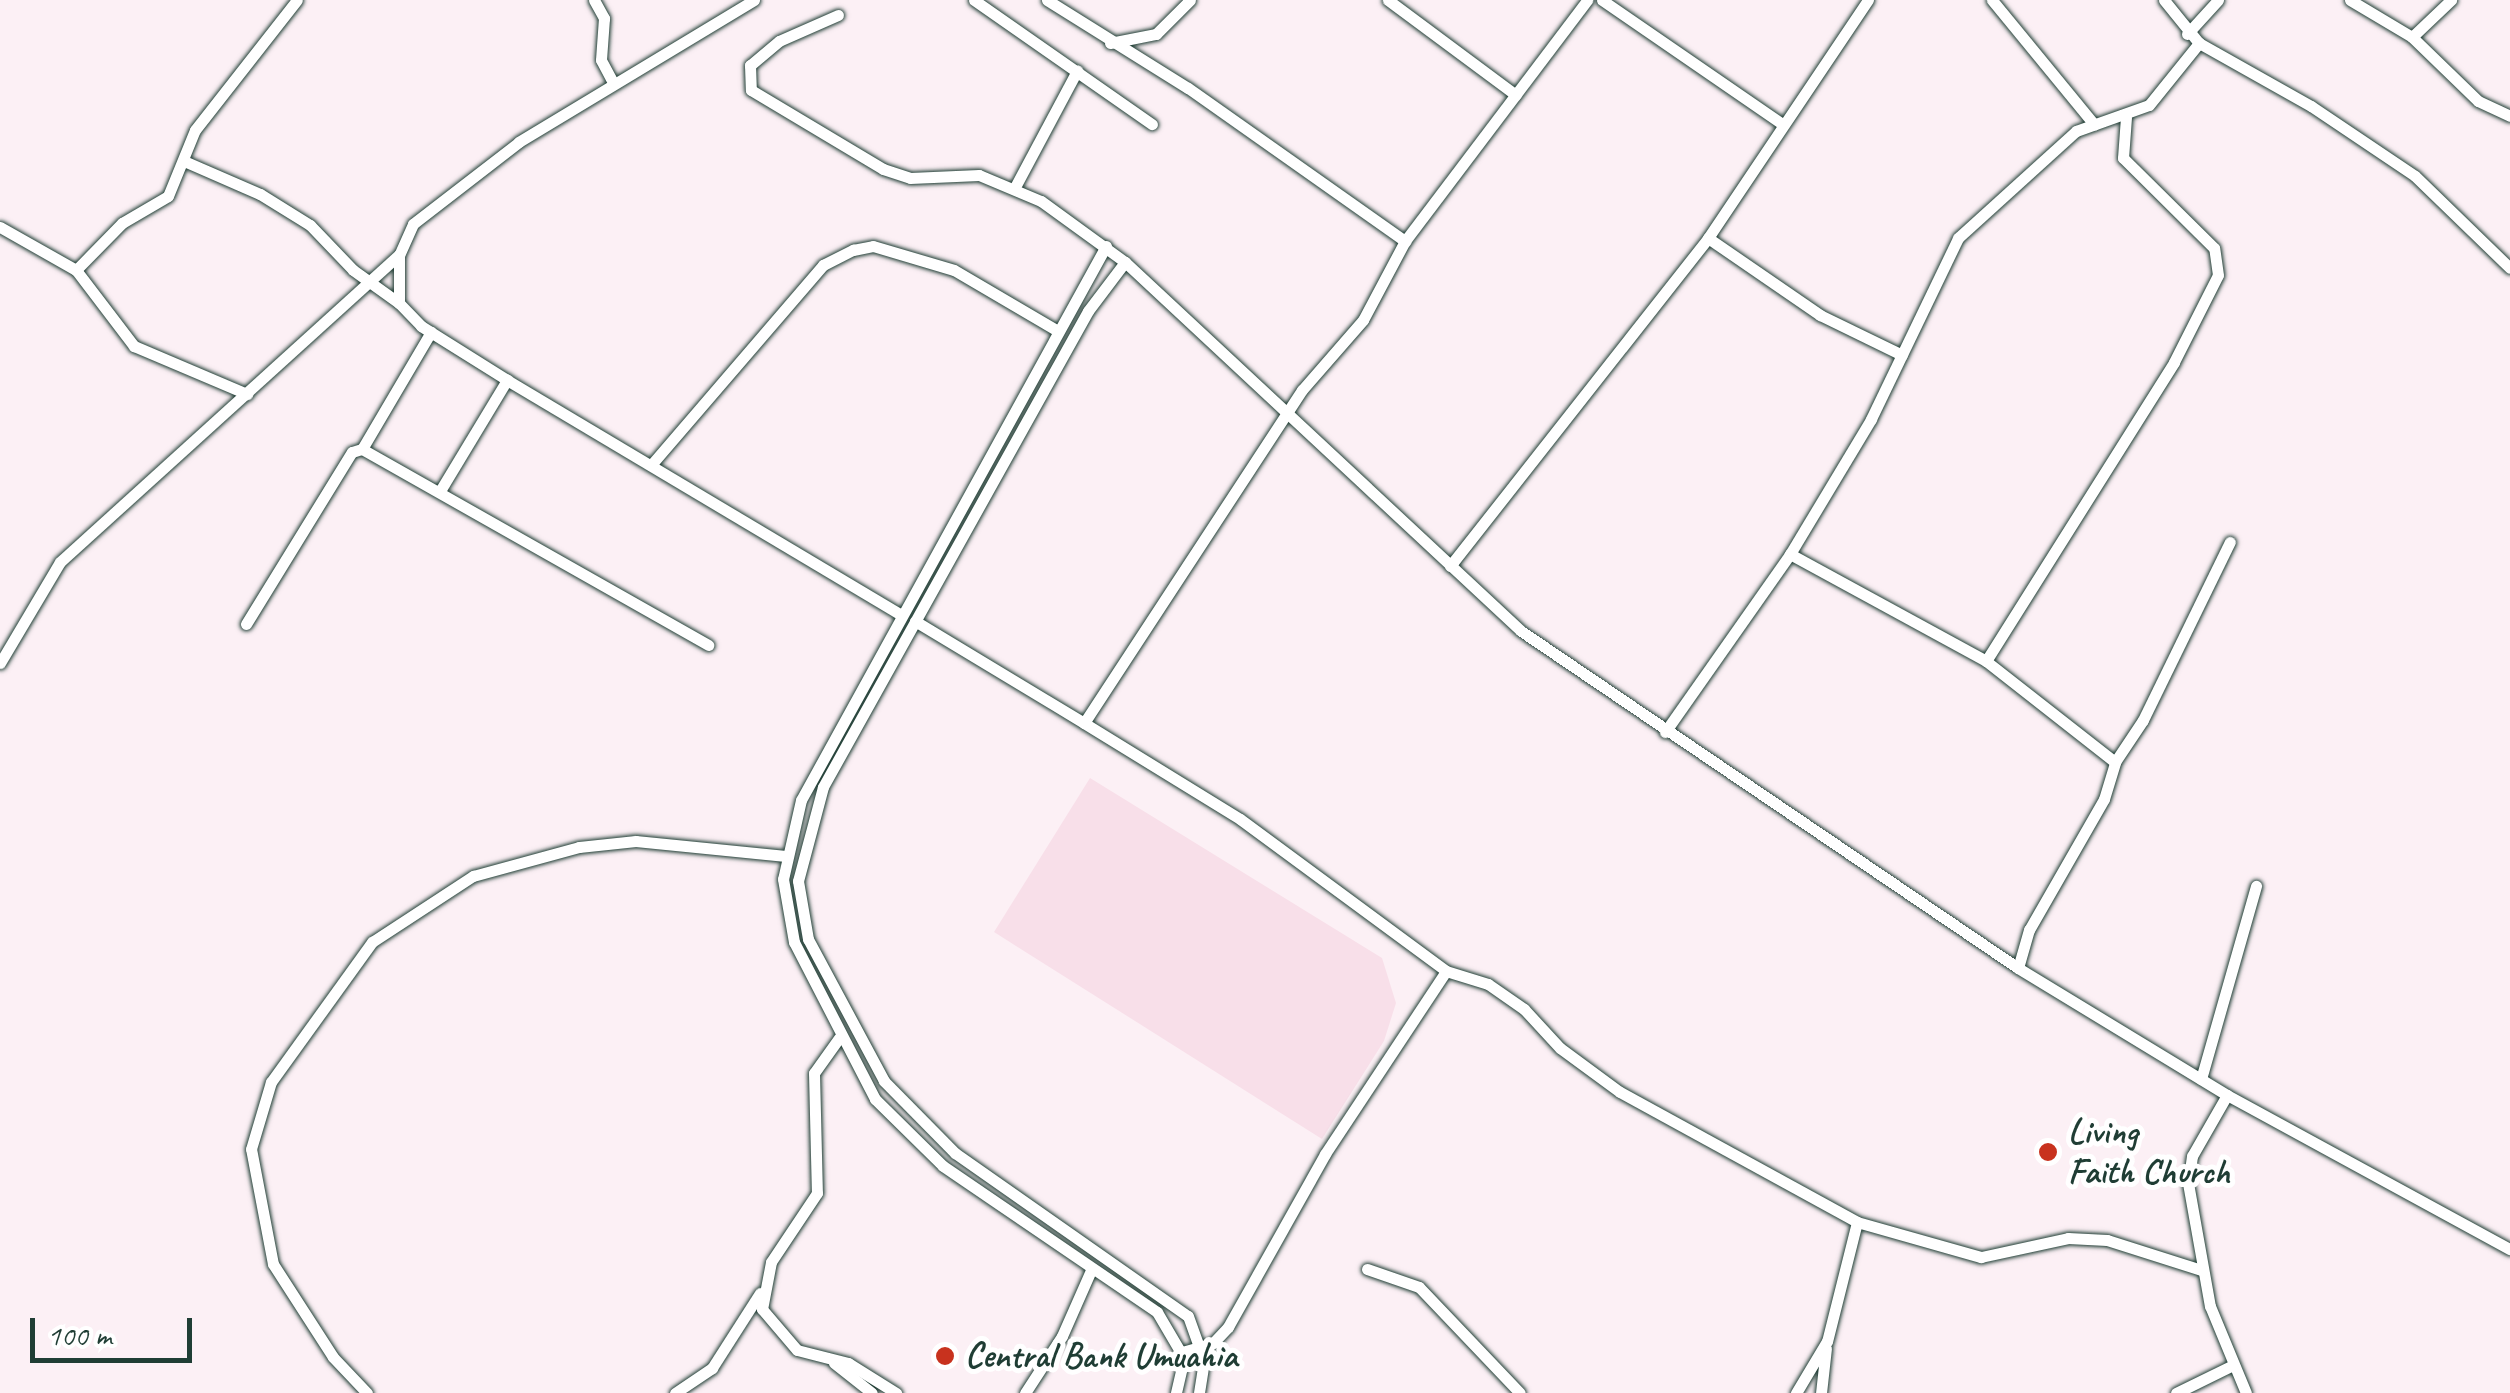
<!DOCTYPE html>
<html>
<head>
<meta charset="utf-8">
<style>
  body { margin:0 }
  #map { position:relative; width:2510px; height:1393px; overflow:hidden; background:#fcf0f5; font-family:Caveat,sans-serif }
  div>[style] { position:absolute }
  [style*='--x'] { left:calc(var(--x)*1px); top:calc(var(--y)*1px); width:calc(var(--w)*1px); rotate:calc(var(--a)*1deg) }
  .built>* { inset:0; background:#f8dfe9 }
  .roads { filter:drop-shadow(0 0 2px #1f3d34) drop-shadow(0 0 2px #1f3d34) }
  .street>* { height:11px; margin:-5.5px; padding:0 5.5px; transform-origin:5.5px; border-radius:5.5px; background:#fff }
  .dots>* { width:28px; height:28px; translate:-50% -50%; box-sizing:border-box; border:5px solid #fff; border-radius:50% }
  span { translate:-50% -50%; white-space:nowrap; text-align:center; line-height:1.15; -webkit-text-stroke:10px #fff; paint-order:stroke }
  .poi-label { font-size:35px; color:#1f3d34; font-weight:700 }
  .left { translate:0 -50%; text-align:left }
  .scale { position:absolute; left:30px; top:1318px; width:162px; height:45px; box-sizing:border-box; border:5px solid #1f3d34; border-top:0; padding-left:12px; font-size:30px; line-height:35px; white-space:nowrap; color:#1f3d34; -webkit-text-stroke:8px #fff; paint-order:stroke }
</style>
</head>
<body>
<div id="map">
  <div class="built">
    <div style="clip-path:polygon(1090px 778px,1382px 958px,1396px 1003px,1384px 1041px,1322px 1139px,994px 932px)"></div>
  </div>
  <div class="roads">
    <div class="street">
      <div style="--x:594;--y:0;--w:21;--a:61"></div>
      <div style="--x:604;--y:18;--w:42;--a:94.1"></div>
      <div style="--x:601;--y:60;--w:26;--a:62"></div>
      <div style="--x:754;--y:0;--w:275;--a:148.9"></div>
      <div style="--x:519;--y:142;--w:134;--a:142.3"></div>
      <div style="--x:413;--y:224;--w:34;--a:114"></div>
      <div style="--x:399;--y:255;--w:48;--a:90"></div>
      <div style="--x:399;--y:303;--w:32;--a:46"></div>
      <div style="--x:421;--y:326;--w:102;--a:32.1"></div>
      <div style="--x:507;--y:380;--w:459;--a:30.8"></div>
      <div style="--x:974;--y:0;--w:217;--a:34.9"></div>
      <div style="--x:1047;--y:0;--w:166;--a:32"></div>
      <div style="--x:1188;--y:88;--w:266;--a:35.2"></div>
      <div style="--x:1388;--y:0;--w:159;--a:36.6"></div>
      <div style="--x:1602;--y:0;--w:217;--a:34.5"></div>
      <div style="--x:1992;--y:0;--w:161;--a:50.6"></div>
      <div style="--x:2164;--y:0;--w:55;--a:50.9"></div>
      <div style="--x:2199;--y:43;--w:129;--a:29.4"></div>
      <div style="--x:2311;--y:106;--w:125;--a:33.9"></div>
      <div style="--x:2415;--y:176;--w:132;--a:44.1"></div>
      <div style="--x:2350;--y:0;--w:72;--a:30.8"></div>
      <div style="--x:2412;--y:37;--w:92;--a:44.1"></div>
      <div style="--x:2478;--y:101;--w:35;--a:25"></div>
      <div style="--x:838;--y:15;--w:64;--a:156.2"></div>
      <div style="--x:779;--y:41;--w:38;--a:140"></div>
      <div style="--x:750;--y:65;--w:25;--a:88"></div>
      <div style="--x:751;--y:90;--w:154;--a:30.9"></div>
      <div style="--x:883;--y:169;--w:28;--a:18"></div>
      <div style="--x:910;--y:178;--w:69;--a:-2.5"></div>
      <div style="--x:979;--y:175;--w:67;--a:22.8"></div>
      <div style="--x:1041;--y:201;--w:104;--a:36"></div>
      <div style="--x:1125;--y:262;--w:541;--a:42.98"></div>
      <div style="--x:1521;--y:631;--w:600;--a:34.14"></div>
      <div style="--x:2018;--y:968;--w:245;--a:31.3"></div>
      <div style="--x:2227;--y:1095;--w:322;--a:28.6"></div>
      <div style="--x:2187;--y:34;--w:46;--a:-47.6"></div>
      <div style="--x:2412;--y:37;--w:54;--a:-43.5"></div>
      <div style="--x:1110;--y:43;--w:47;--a:-11.1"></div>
      <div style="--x:1156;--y:34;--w:48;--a:-45"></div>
      <div style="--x:184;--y:161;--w:83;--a:23.5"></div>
      <div style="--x:260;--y:194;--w:59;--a:31.8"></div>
      <div style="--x:310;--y:225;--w:62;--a:46.3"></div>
      <div style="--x:353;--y:270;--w:57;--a:35.7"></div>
      <div style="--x:1015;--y:187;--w:132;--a:-61.9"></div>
      <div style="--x:0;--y:227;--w:87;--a:29.5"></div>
      <div style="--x:76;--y:270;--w:96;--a:52.7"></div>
      <div style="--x:134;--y:346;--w:123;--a:23"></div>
      <div style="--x:1708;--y:238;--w:287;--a:-56.1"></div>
      <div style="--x:1106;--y:246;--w:632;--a:118.83"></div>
      <div style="--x:801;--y:800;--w:81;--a:102.8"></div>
      <div style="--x:783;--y:879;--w:64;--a:80.1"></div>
      <div style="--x:794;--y:942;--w:177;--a:62.7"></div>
      <div style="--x:875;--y:1099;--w:95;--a:44.6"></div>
      <div style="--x:943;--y:1166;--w:259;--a:34.3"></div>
      <div style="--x:1157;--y:1312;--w:53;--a:59.6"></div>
      <div style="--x:1184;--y:1358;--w:36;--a:103"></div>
      <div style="--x:1125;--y:262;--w:61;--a:127.1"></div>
      <div style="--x:1088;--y:311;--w:545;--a:119.11"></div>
      <div style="--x:823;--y:787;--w:97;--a:104.9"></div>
      <div style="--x:798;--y:881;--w:59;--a:80.2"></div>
      <div style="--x:808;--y:939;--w:161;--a:61.8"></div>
      <div style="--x:884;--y:1081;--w:101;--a:45.4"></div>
      <div style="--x:955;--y:1153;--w:284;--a:35"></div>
      <div style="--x:1188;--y:1316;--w:48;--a:70.4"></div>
      <div style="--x:1204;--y:1361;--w:32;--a:99"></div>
      <div style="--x:76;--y:270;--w:66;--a:-45.6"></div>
      <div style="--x:122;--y:223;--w:53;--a:-30.4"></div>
      <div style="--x:168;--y:196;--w:71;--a:-67.8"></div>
      <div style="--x:195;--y:130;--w:165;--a:-51.9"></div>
      <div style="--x:362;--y:449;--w:136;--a:-59.5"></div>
      <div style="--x:651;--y:465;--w:264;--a:-49.3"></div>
      <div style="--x:823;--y:265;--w:34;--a:-27"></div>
      <div style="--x:853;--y:250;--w:20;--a:-11"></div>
      <div style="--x:873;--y:246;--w:84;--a:16.5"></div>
      <div style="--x:954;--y:270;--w:121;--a:30.4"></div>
      <div style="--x:440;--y:491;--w:130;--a:-58.9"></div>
      <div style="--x:1790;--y:554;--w:223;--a:28.6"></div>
      <div style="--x:1986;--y:661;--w:353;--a:-57.8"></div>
      <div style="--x:2174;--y:362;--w:97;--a:-63.2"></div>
      <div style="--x:2218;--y:275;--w:27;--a:-98"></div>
      <div style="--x:2214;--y:248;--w:128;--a:-135.3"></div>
      <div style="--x:2123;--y:158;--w:41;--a:-85.8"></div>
      <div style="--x:1450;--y:566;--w:417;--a:-51.8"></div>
      <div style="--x:1708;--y:238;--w:136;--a:34.5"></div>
      <div style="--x:1820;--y:315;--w:91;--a:26"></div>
      <div style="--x:915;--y:621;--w:197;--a:31.1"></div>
      <div style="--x:1084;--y:723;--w:398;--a:-56.8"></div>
      <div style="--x:1302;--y:390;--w:93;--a:-48.9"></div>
      <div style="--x:1363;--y:320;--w:89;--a:-62"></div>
      <div style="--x:1405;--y:241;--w:302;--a:-52.9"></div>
      <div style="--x:246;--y:624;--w:202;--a:-58.4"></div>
      <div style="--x:352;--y:452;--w:10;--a:-17"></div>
      <div style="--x:362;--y:449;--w:398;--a:29.5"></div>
      <div style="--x:1986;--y:661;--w:164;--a:38.1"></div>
      <div style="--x:0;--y:663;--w:117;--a:-59.3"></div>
      <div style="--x:60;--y:562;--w:457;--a:-42.2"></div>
      <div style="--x:1084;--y:723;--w:183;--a:31.6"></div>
      <div style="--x:1240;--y:819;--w:256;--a:36.4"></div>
      <div style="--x:1446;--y:971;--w:44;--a:17.2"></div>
      <div style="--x:1488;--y:984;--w:44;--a:34.8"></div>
      <div style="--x:1524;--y:1009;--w:53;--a:47.3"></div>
      <div style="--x:1560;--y:1048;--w:74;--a:36.3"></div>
      <div style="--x:1620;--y:1092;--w:270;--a:28.7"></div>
      <div style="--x:1857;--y:1222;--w:123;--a:104.1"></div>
      <div style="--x:1827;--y:1341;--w:61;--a:120.8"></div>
      <div style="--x:1665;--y:732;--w:218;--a:-54.9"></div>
      <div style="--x:1790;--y:554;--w:157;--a:-59"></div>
      <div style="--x:1871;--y:419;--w:201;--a:-64.3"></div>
      <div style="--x:1958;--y:238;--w:159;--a:-42.2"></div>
      <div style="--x:2076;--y:131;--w:77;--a:-19.6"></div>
      <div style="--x:2149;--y:105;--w:80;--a:-51.1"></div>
      <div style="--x:2018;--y:968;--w:40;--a:-74"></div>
      <div style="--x:2029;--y:930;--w:151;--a:-60.2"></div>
      <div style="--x:2104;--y:799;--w:39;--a:-73"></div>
      <div style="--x:2115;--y:762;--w:50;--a:-56.3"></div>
      <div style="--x:2143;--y:720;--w:198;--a:-64"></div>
      <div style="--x:839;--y:1038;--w:43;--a:125.5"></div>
      <div style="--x:814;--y:1073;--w:120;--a:88.6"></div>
      <div style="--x:817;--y:1193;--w:83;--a:123.7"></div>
      <div style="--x:771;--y:1262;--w:48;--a:100.8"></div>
      <div style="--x:762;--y:1309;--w:54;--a:49.5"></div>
      <div style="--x:797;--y:1350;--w:53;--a:14.3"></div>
      <div style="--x:848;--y:1363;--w:57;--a:32"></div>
      <div style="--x:2201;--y:1079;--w:201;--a:-74.1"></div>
      <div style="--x:2227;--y:1095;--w:70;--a:119.8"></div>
      <div style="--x:2192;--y:1156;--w:27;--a:98"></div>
      <div style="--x:2188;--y:1183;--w:125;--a:79.9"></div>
      <div style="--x:2210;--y:1306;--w:94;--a:67.5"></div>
      <div style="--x:1857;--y:1222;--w:129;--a:15.8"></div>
      <div style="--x:1981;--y:1257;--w:89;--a:-12.3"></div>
      <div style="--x:2068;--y:1238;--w:39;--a:3"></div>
      <div style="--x:2107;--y:1240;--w:99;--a:17.7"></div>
      <div style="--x:1367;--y:1269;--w:55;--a:19.1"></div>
      <div style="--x:1419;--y:1287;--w:146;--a:46.4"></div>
      <div style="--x:1182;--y:1352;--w:32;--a:-16"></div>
      <div style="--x:1213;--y:1343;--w:22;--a:-47"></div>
      <div style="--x:1228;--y:1327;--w:198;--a:-60.7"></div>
      <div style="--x:1325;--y:1154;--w:219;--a:-56.5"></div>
      <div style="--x:834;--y:1363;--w:48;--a:38.3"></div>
      <div style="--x:367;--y:1393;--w:50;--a:-133.4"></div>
      <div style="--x:333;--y:1357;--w:111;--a:-122.8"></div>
      <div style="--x:273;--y:1264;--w:117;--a:-100.8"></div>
      <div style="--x:251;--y:1149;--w:70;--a:-73.4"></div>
      <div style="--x:271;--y:1082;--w:173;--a:-54.2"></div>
      <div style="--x:372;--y:942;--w:121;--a:-33.2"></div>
      <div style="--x:473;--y:876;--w:110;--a:-15.3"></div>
      <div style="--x:579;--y:847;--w:57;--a:-6"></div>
      <div style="--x:636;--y:841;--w:150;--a:5.7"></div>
      <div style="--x:675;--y:1393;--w:45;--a:-34"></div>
      <div style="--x:712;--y:1368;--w:89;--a:-57.4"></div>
      <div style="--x:1025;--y:1393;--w:68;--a:-57"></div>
      <div style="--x:1062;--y:1336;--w:74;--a:-66.2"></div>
      <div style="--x:1821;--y:1393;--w:45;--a:-83.7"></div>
      <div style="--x:2176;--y:1393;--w:61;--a:-26.1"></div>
    </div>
  </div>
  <div class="dots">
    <div style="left:2048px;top:1152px;background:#c8321e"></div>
    <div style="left:945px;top:1356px;background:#c8321e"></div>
  </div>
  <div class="poi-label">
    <span class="left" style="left:2068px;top:1152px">Living<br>Faith Church</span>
    <span class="left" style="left:965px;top:1356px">Central Bank Umuahia</span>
  </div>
  <div class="scale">100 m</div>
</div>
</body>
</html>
